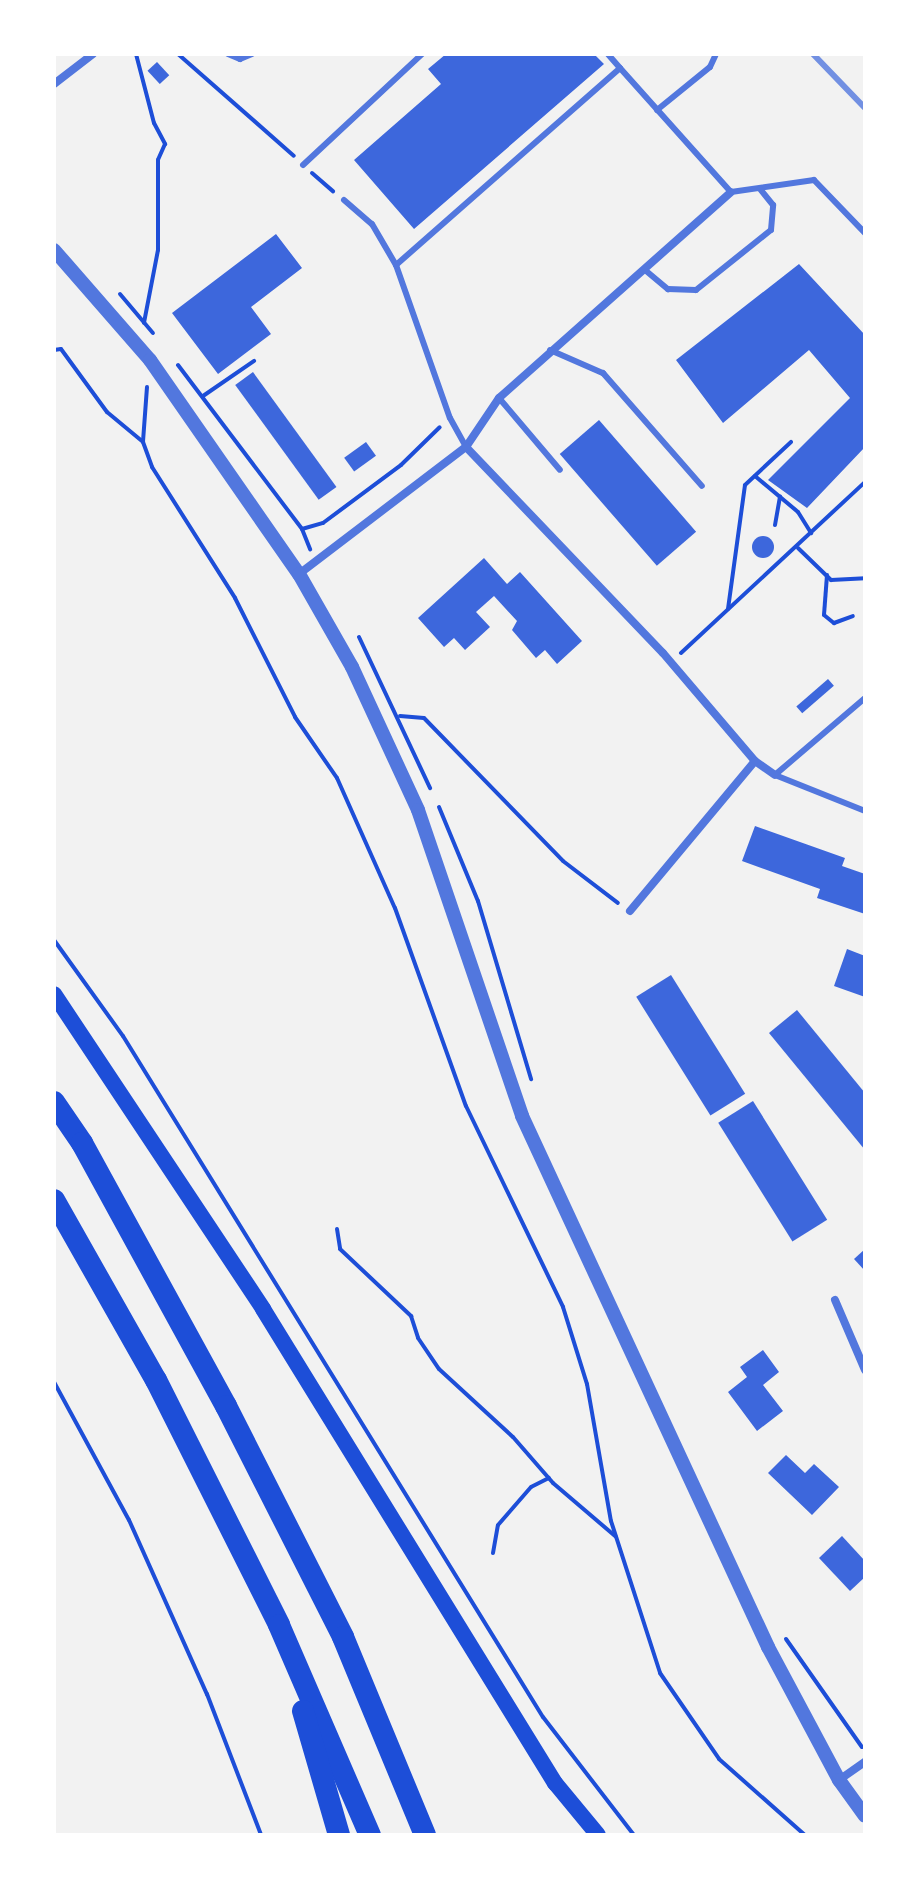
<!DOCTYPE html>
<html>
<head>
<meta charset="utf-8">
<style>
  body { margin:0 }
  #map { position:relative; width:919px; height:1889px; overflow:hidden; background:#f2f2f2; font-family:Roboto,sans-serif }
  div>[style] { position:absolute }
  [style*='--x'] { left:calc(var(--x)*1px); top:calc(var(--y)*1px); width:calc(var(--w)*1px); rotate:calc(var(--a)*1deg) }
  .building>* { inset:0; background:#3d67dc; transform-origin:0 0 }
  .round { border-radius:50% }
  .path>* { height:4px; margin:-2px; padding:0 2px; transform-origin:2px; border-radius:2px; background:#1d4ed8 }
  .service>* { height:6px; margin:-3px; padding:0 3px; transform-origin:3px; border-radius:3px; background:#5277de }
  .minor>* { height:8px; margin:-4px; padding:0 4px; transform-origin:4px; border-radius:4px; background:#5277de }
  .tertiary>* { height:14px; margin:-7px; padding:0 7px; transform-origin:7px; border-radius:7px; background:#5277de }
  .secondary>* { height:16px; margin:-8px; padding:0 8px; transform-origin:8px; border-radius:8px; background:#1d4ed8 }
  .motorway>* { height:22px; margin:-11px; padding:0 11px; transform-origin:11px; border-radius:11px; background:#1d4ed8 }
  .rail>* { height:6px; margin:-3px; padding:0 3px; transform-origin:3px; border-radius:3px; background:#7290e2 }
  span { translate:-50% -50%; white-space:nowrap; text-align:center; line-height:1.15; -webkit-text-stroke:6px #fff; paint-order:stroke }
  .frame { position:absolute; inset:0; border:56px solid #fff; pointer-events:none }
</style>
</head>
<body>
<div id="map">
  <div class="building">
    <div style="clip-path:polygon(446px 54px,594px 54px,604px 64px,414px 229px,354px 160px,441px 84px,428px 69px)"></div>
    <div style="left:157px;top:62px;width:18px;height:13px;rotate:47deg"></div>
    <div style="clip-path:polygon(276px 234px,302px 268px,251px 307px,271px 334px,218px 374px,172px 313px)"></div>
    <div style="clip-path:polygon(799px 264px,865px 335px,865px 447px,807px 508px,768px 480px,850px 398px,809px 350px,723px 423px,676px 360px)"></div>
    <div style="left:253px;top:372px;width:142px;height:22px;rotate:54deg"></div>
    <div style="left:599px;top:420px;width:148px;height:52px;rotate:49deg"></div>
    <div style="left:366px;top:442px;width:17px;height:27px;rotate:54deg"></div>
    <div class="round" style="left:752px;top:536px;width:22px;height:22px"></div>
    <div style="clip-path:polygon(484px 558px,507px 584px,520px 572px,582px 641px,557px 664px,545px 650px,536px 658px,512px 630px,517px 621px,494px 596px,476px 612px,490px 627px,465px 650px,454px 638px,444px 647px,418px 618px)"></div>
    <div style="left:828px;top:679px;width:9px;height:42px;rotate:49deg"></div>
    <div style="clip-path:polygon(755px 826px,845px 858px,842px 866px,865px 874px,865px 914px,817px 898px,820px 889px,742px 861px)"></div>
    <div style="clip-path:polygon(847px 949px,865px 956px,865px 997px,834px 986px)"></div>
    <div style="left:671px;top:975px;width:140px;height:41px;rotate:58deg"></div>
    <div style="clip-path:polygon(797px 1010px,865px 1093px,865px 1150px,769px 1033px)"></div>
    <div style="left:753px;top:1101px;width:140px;height:41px;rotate:58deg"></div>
    <div style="clip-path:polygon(865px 1249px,865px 1271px,854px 1259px)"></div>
    <div style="clip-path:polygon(763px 1350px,779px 1372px,763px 1385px,783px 1411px,757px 1431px,728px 1392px,747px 1377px,740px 1367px)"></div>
    <div style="clip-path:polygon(786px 1455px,805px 1473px,814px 1464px,839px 1487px,812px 1515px,768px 1473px)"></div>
    <div style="clip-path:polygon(842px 1536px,865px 1561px,865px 1577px,850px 1591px,819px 1558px)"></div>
  </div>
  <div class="path">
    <div style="--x:136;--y:54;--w:71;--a:75.4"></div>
    <div style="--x:154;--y:123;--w:24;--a:62"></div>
    <div style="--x:165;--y:144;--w:17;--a:114"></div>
    <div style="--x:158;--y:160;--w:90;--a:90"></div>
    <div style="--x:158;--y:250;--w:74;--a:100.9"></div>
    <div style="--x:178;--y:54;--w:154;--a:41.3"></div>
    <div style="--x:312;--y:173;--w:28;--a:41"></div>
    <div style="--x:120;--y:294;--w:51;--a:49.8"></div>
    <div style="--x:54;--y:350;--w:7;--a:-8"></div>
    <div style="--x:61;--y:349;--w:78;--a:53.9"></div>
    <div style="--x:107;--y:412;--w:47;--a:39.8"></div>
    <div style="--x:178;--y:365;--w:206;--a:52.9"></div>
    <div style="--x:302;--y:529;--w:22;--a:68"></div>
    <div style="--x:147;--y:387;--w:55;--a:94.2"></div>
    <div style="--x:143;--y:442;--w:27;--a:70"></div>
    <div style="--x:152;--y:467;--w:155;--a:57.6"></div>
    <div style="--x:235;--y:598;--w:133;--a:63.2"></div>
    <div style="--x:295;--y:717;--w:74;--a:55.5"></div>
    <div style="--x:337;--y:778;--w:142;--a:66"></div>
    <div style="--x:395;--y:908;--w:210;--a:70.3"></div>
    <div style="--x:466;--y:1106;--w:223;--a:64.2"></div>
    <div style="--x:563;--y:1307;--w:81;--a:72.7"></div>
    <div style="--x:587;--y:1384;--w:139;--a:80.1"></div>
    <div style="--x:611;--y:1521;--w:160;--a:72.1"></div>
    <div style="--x:660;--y:1673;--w:104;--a:55.5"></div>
    <div style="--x:719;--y:1759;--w:115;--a:41.5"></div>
    <div style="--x:203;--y:396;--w:62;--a:-34.5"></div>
    <div style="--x:755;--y:476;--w:56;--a:39.9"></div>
    <div style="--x:798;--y:512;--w:25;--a:58"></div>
    <div style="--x:775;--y:525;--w:29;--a:-80"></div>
    <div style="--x:302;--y:529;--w:22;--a:-16"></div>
    <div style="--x:323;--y:523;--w:97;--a:-36.6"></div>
    <div style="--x:401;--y:465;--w:54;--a:-44.3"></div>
    <div style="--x:798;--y:548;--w:46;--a:44.1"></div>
    <div style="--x:831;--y:580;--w:34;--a:-3"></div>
    <div style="--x:827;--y:575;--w:40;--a:94.3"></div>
    <div style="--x:824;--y:615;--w:13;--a:39"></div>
    <div style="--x:834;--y:623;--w:20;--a:-20"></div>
    <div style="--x:728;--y:609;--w:125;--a:-82.2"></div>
    <div style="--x:745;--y:485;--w:63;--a:-43.1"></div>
    <div style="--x:359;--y:637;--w:167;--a:64.8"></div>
    <div style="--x:681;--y:653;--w:251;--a:-42.9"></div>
    <div style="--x:400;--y:716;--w:24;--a:5"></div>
    <div style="--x:424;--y:718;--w:199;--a:45.8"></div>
    <div style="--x:563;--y:861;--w:69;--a:37.4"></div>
    <div style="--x:439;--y:807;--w:102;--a:67.5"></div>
    <div style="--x:478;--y:901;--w:186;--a:73.4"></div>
    <div style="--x:54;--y:940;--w:118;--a:54.3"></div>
    <div style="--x:123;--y:1036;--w:800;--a:58.34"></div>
    <div style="--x:543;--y:1717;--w:149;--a:52.4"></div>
    <div style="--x:337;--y:1229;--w:20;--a:81"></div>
    <div style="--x:340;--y:1249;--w:98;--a:43.3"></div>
    <div style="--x:411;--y:1316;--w:23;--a:72"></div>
    <div style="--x:418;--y:1338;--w:37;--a:56"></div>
    <div style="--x:439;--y:1369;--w:100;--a:42.6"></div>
    <div style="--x:513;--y:1437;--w:61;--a:49"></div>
    <div style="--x:553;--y:1483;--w:82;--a:40.5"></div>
    <div style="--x:54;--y:1382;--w:157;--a:61.5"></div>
    <div style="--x:129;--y:1520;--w:191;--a:65.9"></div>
    <div style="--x:207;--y:1694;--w:151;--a:69"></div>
    <div style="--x:493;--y:1553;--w:28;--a:-80"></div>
    <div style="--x:498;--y:1525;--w:50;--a:-49"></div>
    <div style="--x:531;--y:1487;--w:20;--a:-27"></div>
    <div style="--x:786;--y:1639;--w:132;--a:54.9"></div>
  </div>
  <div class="service">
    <div style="--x:228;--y:54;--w:13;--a:23"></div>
    <div style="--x:240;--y:59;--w:13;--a:-23"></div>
    <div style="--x:620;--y:68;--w:166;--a:48.2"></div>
    <div style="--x:731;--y:192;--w:84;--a:-8.2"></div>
    <div style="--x:814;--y:180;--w:74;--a:46.1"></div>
    <div style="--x:657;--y:110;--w:68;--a:-39.1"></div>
    <div style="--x:710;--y:67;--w:14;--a:-65"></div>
    <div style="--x:303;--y:165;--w:163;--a:-43"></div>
    <div style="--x:344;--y:200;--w:37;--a:41"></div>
    <div style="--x:372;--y:224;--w:48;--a:59.7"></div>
    <div style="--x:396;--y:265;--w:162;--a:70.6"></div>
    <div style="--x:450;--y:418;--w:33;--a:61"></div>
    <div style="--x:396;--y:265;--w:298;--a:-41.3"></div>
    <div style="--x:620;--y:68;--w:18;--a:-131"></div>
    <div style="--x:645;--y:270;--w:30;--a:40"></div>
    <div style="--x:668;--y:289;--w:28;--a:2"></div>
    <div style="--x:696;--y:290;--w:96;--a:-38.7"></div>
    <div style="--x:771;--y:230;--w:25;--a:-85"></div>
    <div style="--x:773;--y:205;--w:21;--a:-129"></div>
    <div style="--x:550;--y:350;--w:58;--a:23.5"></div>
    <div style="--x:603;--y:373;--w:150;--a:48.8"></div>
    <div style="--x:499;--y:398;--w:94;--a:49.7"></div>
    <div style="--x:865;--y:698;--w:118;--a:139.5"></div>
    <div style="--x:775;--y:775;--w:97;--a:21.8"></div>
  </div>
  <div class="minor">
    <div style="--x:54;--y:84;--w:49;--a:-37.6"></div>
    <div style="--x:466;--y:447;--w:59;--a:-56"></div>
    <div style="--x:499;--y:398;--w:310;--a:-41.6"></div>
    <div style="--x:299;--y:574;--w:210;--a:-37.3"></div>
    <div style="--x:466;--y:447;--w:285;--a:46.3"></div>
    <div style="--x:663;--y:653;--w:142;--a:49.6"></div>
    <div style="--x:755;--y:761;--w:24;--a:35"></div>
    <div style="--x:630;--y:911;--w:195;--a:-50.2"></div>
    <div style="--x:835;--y:1300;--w:76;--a:66.8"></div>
    <div style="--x:839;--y:1780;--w:32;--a:-35"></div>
  </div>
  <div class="tertiary">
    <div style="--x:54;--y:250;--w:146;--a:48.9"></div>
    <div style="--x:150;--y:360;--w:261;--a:55.2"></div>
    <div style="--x:299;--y:574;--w:107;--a:60.3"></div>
    <div style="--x:352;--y:667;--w:157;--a:65.2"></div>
    <div style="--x:418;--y:810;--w:323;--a:71.2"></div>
    <div style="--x:522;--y:1116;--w:585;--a:65.14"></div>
    <div style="--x:768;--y:1647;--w:151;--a:61.9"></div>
    <div style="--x:839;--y:1780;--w:44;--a:54.2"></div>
  </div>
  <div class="secondary">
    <div style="--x:54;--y:994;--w:378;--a:56.4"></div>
    <div style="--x:263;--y:1309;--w:557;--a:58.37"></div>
    <div style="--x:555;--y:1783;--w:67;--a:50.4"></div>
  </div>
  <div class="motorway">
    <div style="--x:54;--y:1102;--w:50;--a:55.7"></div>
    <div style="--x:82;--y:1143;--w:300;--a:61.3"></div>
    <div style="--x:226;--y:1406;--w:259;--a:63.1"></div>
    <div style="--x:343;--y:1637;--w:214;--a:67.5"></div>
    <div style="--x:54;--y:1200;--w:207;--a:60.5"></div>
    <div style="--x:156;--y:1380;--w:274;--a:63.3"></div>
    <div style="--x:279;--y:1625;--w:229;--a:66.6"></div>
    <div style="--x:303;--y:1711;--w:129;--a:73.8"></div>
  </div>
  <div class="rail">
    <div style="--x:813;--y:54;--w:75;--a:46.1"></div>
  </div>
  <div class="frame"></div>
</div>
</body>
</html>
